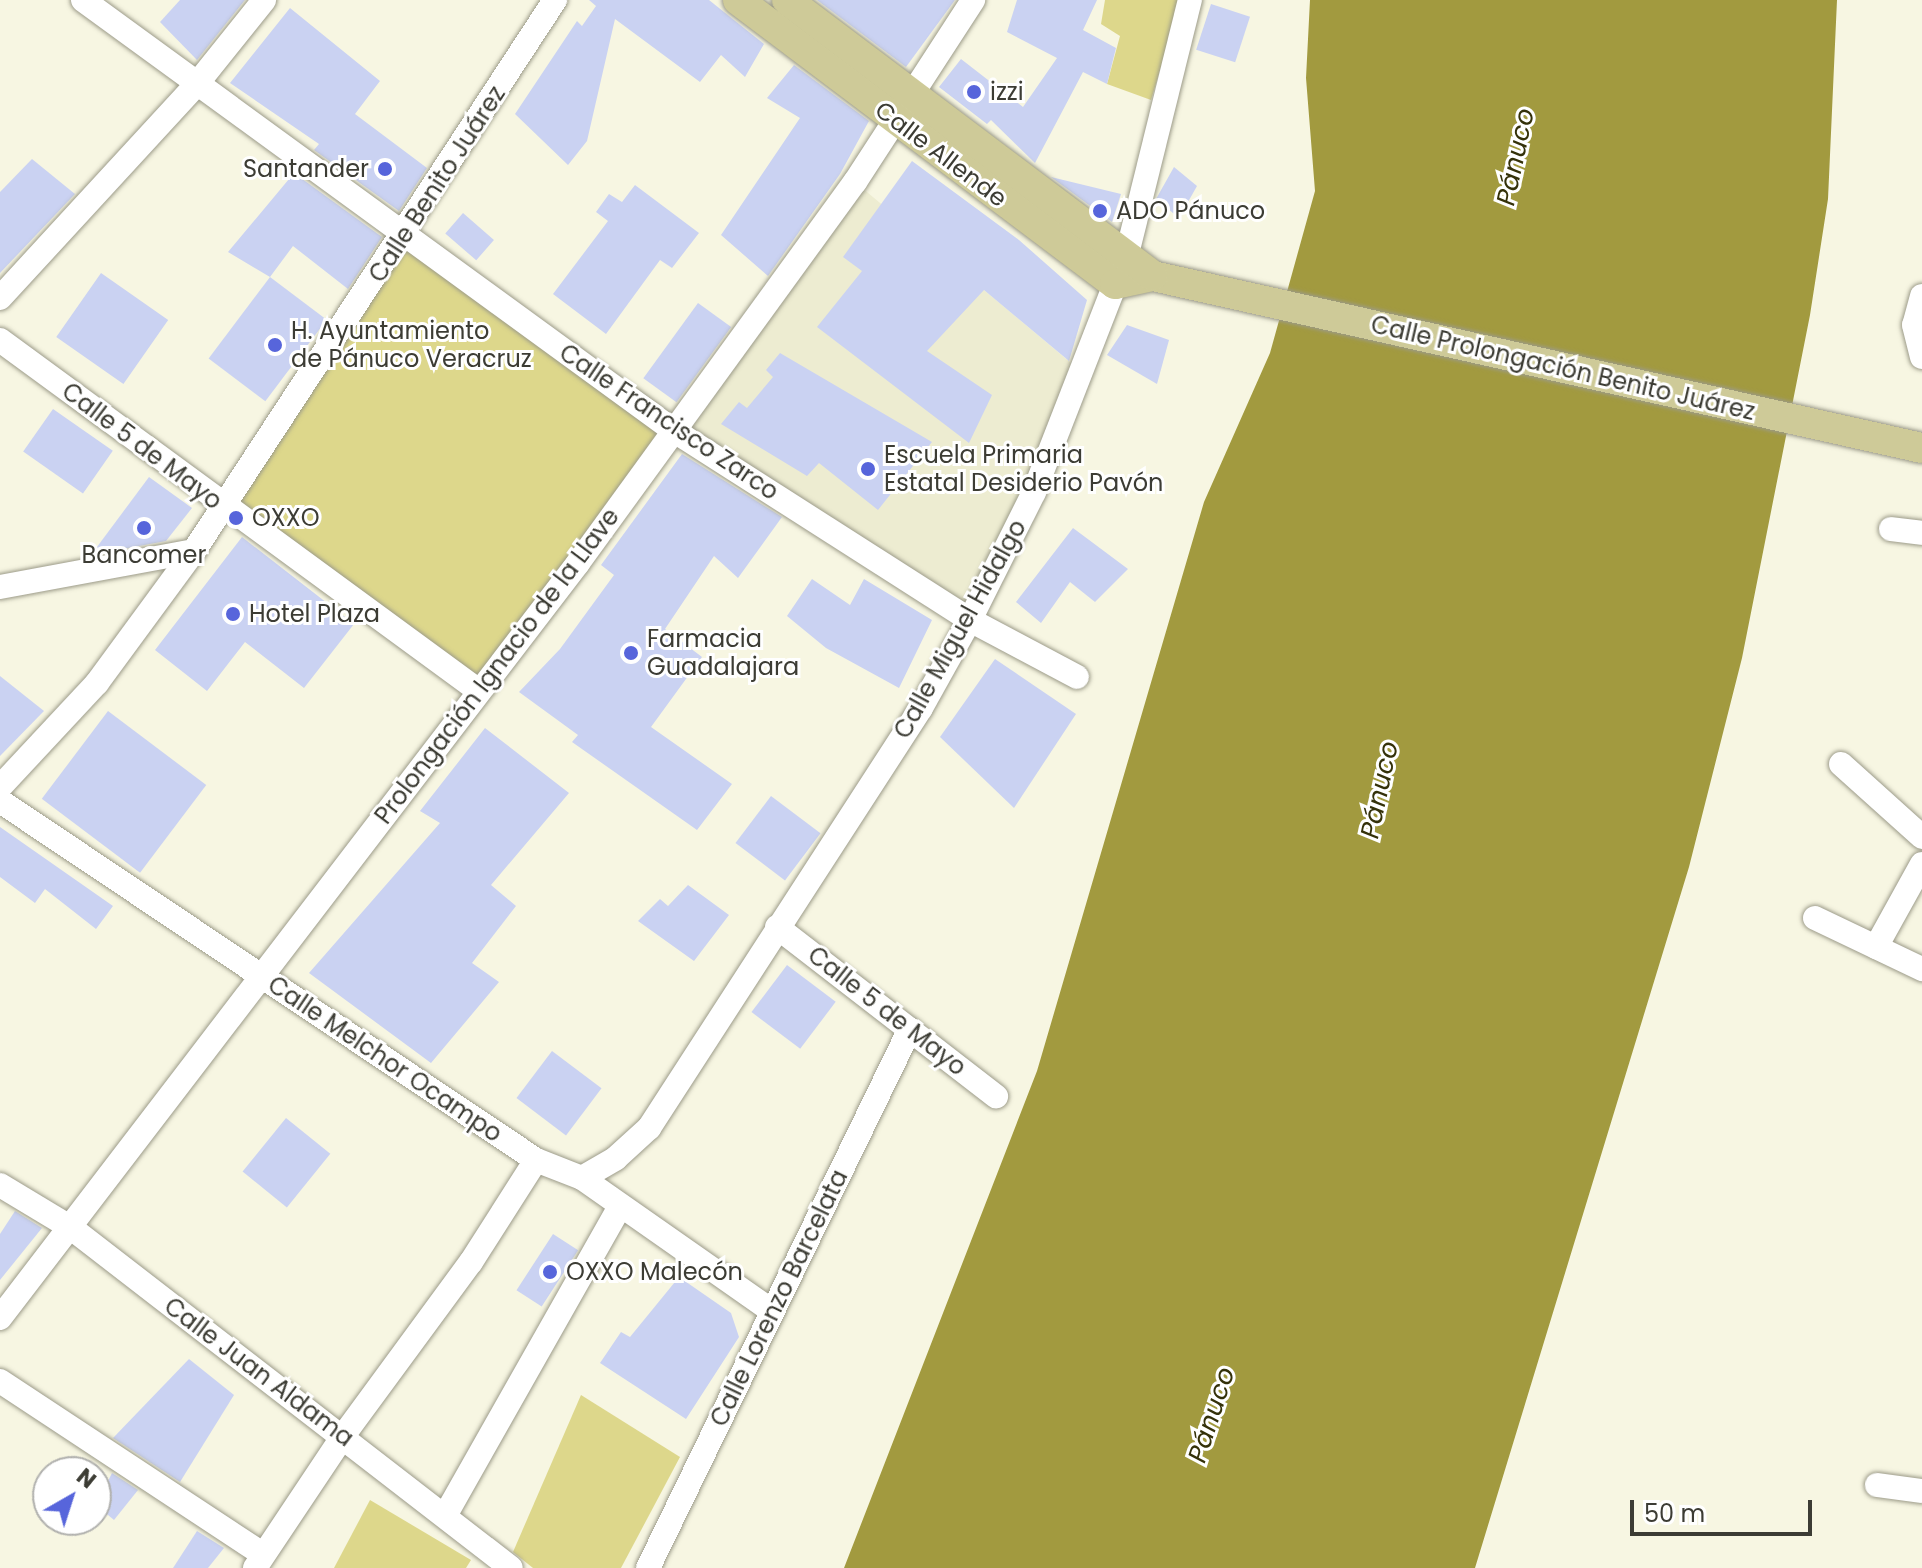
<!DOCTYPE html>
<html>
<head>
<meta charset="utf-8">
<style>
  body { margin:0 }
  #map { position:relative; width:1922px; height:1568px; overflow:hidden; background:#f7f6e2; font-family:Poppins,sans-serif }
  div>[style] { position:absolute }
  [style*='--x'] { left:calc(var(--x)*1px); top:calc(var(--y)*1px); width:calc(var(--w)*1px); rotate:calc(var(--a)*1deg) }
  .built>* { inset:0; background:#edecd1 }
  .green>* { inset:0; background:#ddd78b; transform-origin:0 0 }
  .water>* { inset:0; background:#a29a3f }
  .building>* { inset:0; background:#cad2f2; transform-origin:0 0 }
  .roads { filter:drop-shadow(0 0 2px #9c9b89) drop-shadow(0 0 2px #9c9b89) }
  .minor>* { height:24px; margin:-12px; padding:0 12px; transform-origin:12px; border-radius:12px; background:#fff }
  .major>* { height:30px; margin:-15px; padding:0 15px; transform-origin:15px; border-radius:15px; background:#ceca98 }
  .dots>* { width:22px; height:22px; translate:-50% -50%; box-sizing:border-box; border:4px solid #fff; border-radius:50% }
  span { translate:-50% -50%; white-space:nowrap; text-align:center; line-height:1.15; -webkit-text-stroke:6px #fff; paint-order:stroke }
  .poi-label { font-size:24px; color:#3c3c34 }
  .left { translate:0 -50%; text-align:left }
  .right { translate:-100% -50%; text-align:right }
  .street-label { font-size:24px; color:#3c3c34 }
  .water-label { font-size:26px; color:#343109; font-style:italic }
  .north { position:absolute; left:32px; top:1456px; width:80px; height:80px; box-sizing:border-box; background:#fff; border:2px solid #b1b1ae; border-radius:50%; rotate:39deg; font-size:22px; font-weight:700; line-height:32px; text-align:center; color:#3c3c34 }
  .north::after { content:''; display:block; margin:auto; width:28px; height:36px; background:#5765db; clip-path:polygon(50% 0,100% 100%,50% 72%,0 100%) }
  .scale { position:absolute; left:1630px; top:1500px; width:182px; height:36px; box-sizing:border-box; border:4px solid #3c3c34; border-top:0; padding-left:10px; font-size:24px; line-height:28px; white-space:nowrap; color:#3c3c34; -webkit-text-stroke:6px #fff; paint-order:stroke }
</style>
</head>
<body>
<div id="map">
  <div class="built">
    <div style="clip-path:polygon(855px 182px,1083px 373px,974px 622px,673px 431px)"></div>
  </div>
  <div class="green">
    <div style="clip-path:polygon(1105px 0,1181px 0,1151px 100px,1107px 84px,1120px 36px,1101px 24px)"></div>
    <div style="left:406px;top:235px;width:331px;height:327px;rotate:36deg"></div>
    <div style="clip-path:polygon(581px 1395px,680px 1457px,621px 1568px,533px 1568px,513px 1552px)"></div>
    <div style="clip-path:polygon(370px 1500px,471px 1560px,466px 1568px,334px 1568px)"></div>
  </div>
  <div class="water">
    <div style="clip-path:polygon(1310px 0,1837px 0,1828px 199px,1810px 315px,1742px 658px,1689px 867px,1475px 1568px,844px 1568px,1037px 1071px,1204px 502px,1270px 353px,1315px 191px,1306px 78px)"></div>
  </div>
  <div class="building">
    <div style="clip-path:polygon(180px 0,245px 0,197px 60px,160px 22px)"></div>
    <div style="clip-path:polygon(589px 0,709px 0,764px 44px,745px 77px,721px 55px,700px 82px,615px 19px,587px 141px,568px 165px,515px 114px,577px 21px,582px 26px,596px 6px)"></div>
    <div style="clip-path:polygon(817px 0,955px 0,906px 67px)"></div>
    <div style="clip-path:polygon(1017px 0,1097px 0,1083px 30px,1116px 48px,1107px 84px,1083px 72px,1035px 163px,991px 120px,987px 124px,939px 87px,961px 59px,1023px 107px,1057px 58px,1007px 32px)"></div>
    <div style="left:1211px;top:4px;width:41px;height:48px;rotate:18deg"></div>
    <div style="clip-path:polygon(290px 8px,380px 81px,355px 114px,427px 168px,399px 211px,314px 150px,319px 144px,230px 83px)"></div>
    <div style="clip-path:polygon(794px 65px,869px 121px,840px 174px,768px 276px,721px 235px,800px 118px,767px 98px)"></div>
    <div style="clip-path:polygon(32px 159px,75px 194px,0 273px,0 192px)"></div>
    <div style="clip-path:polygon(912px 161px,1019px 240px,1087px 300px,1069px 361px,984px 290px,927px 351px,992px 395px,969px 443px,817px 327px,862px 271px,843px 257px)"></div>
    <div style="clip-path:polygon(1174px 167px,1197px 186px,1179px 218px,1156px 199px)"></div>
    <div style="clip-path:polygon(294px 173px,382px 237px,348px 289px,293px 246px,270px 277px,228px 252px)"></div>
    <div style="clip-path:polygon(1051px 177px,1121px 194px,1112px 222px)"></div>
    <div style="clip-path:polygon(635px 185px,699px 233px,672px 268px,660px 260px,606px 334px,553px 294px,608px 221px,596px 212px,609px 194px,622px 202px)"></div>
    <div style="left:463px;top:213px;width:41px;height:27px;rotate:41deg"></div>
    <div style="left:101px;top:273px;width:82px;height:78px;rotate:35deg"></div>
    <div style="left:270px;top:277px;width:71px;height:102px;rotate:37deg"></div>
    <div style="left:698px;top:303px;width:41px;height:93px;rotate:36deg"></div>
    <div style="clip-path:polygon(1127px 325px,1169px 340px,1157px 384px,1107px 355px)"></div>
    <div style="clip-path:polygon(780px 353px,932px 442px,878px 510px,819px 463px,807px 476px,721px 424px,739px 402px,747px 408px,773px 377px,766px 370px)"></div>
    <div style="left:53px;top:409px;width:73px;height:52px;rotate:35deg"></div>
    <div style="clip-path:polygon(682px 454px,782px 517px,738px 578px,714px 556px,665px 629px,702px 657px,651px 727px,732px 784px,697px 830px,572px 742px,578px 735px,519px 692px,560px 649px,614px 575px,601px 565px)"></div>
    <div style="clip-path:polygon(149px 477px,192px 508px,166px 541px,91px 555px)"></div>
    <div style="clip-path:polygon(1073px 528px,1128px 569px,1095px 602px,1070px 582px,1041px 623px,1016px 602px)"></div>
    <div style="clip-path:polygon(242px 537px,354px 624px,304px 688px,245px 642px,207px 691px,155px 650px)"></div>
    <div style="clip-path:polygon(812px 579px,850px 605px,864px 579px,932px 620px,899px 688px,826px 648px,787px 616px)"></div>
    <div style="clip-path:polygon(995px 659px,1076px 714px,1014px 808px,940px 737px)"></div>
    <div style="clip-path:polygon(0 676px,44px 711px,0 756px)"></div>
    <div style="left:108px;top:711px;width:123px;height:110px;rotate:37deg"></div>
    <div style="clip-path:polygon(485px 728px,569px 793px,491px 885px,516px 906px,472px 963px,499px 982px,431px 1063px,309px 973px,440px 823px,420px 811px)"></div>
    <div style="left:771px;top:796px;width:62px;height:59px;rotate:37deg"></div>
    <div style="clip-path:polygon(0 827px,113px 906px,96px 929px,45px 889px,35px 903px,0 877px)"></div>
    <div style="clip-path:polygon(688px 885px,729px 915px,694px 961px,638px 921px,660px 899px,668px 906px)"></div>
    <div style="left:787px;top:965px;width:61px;height:59px;rotate:37deg"></div>
    <div style="left:552px;top:1051px;width:62px;height:59px;rotate:37deg"></div>
    <div style="left:286px;top:1118px;width:57px;height:69px;rotate:39deg"></div>
    <div style="clip-path:polygon(15px 1211px,42px 1228px,0 1280px,0 1234px)"></div>
    <div style="left:553px;top:1234px;width:30px;height:67px;rotate:33deg"></div>
    <div style="clip-path:polygon(679px 1277px,731px 1313px,739px 1337px,686px 1419px,600px 1363px,621px 1332px,630px 1337px)"></div>
    <div style="clip-path:polygon(189px 1359px,234px 1395px,180px 1482px,113px 1438px)"></div>
    <div style="clip-path:polygon(112px 1473px,138px 1490px,114px 1520px,96px 1505px)"></div>
    <div style="clip-path:polygon(197px 1531px,224px 1548px,208px 1568px,173px 1568px)"></div>
  </div>
  <div class="roads">
    <div class="minor">
      <div style="--x:83;--y:0;--w:730;--a:36.09"></div>
      <div style="--x:673;--y:430;--w:353;--a:32.6"></div>
      <div style="--x:970;--y:620;--w:121;--a:28"></div>
      <div style="--x:1922;--y:296;--w:30;--a:105"></div>
      <div style="--x:1914;--y:325;--w:33;--a:76"></div>
      <div style="--x:0;--y:298;--w:289;--a:-47.4"></div>
      <div style="--x:196;--y:85;--w:109;--a:-51.3"></div>
      <div style="--x:0;--y:340;--w:594;--a:36.23"></div>
      <div style="--x:1891;--y:529;--w:31;--a:7"></div>
      <div style="--x:0;--y:587;--w:197;--a:-10.5"></div>
      <div style="--x:1841;--y:764;--w:109;--a:42"></div>
      <div style="--x:0;--y:787;--w:142;--a:-47"></div>
      <div style="--x:97;--y:683;--w:164;--a:-53.7"></div>
      <div style="--x:194;--y:551;--w:659;--a:-56.77"></div>
      <div style="--x:0;--y:801;--w:645;--a:33.81"></div>
      <div style="--x:536;--y:1160;--w:49;--a:21.4"></div>
      <div style="--x:582;--y:1178;--w:232;--a:35"></div>
      <div style="--x:1815;--y:918;--w:119;--a:25.5"></div>
      <div style="--x:777;--y:927;--w:277;--a:37.7"></div>
      <div style="--x:1876;--y:947;--w:95;--a:-61"></div>
      <div style="--x:582;--y:1178;--w:39;--a:-30"></div>
      <div style="--x:616;--y:1158;--w:45;--a:-42.3"></div>
      <div style="--x:649;--y:1128;--w:500;--a:-57.07"></div>
      <div style="--x:921;--y:708;--w:101;--a:-60.9"></div>
      <div style="--x:970;--y:620;--w:143;--a:-63.4"></div>
      <div style="--x:1034;--y:492;--w:256;--a:-68.7"></div>
      <div style="--x:1127;--y:254;--w:262;--a:-76.1"></div>
      <div style="--x:0;--y:1185;--w:82;--a:31"></div>
      <div style="--x:70;--y:1227;--w:557;--a:37.71"></div>
      <div style="--x:0;--y:1318;--w:951;--a:-52.56"></div>
      <div style="--x:578;--y:563;--w:471;--a:-54"></div>
      <div style="--x:855;--y:182;--w:217;--a:-57"></div>
      <div style="--x:0;--y:1381;--w:314;--a:33.4"></div>
      <div style="--x:1877;--y:1485;--w:45;--a:7.6"></div>
      <div style="--x:446;--y:1514;--w:353;--a:-60.5"></div>
      <div style="--x:255;--y:1568;--w:159;--a:-56.3"></div>
      <div style="--x:343;--y:1436;--w:216;--a:-53.7"></div>
      <div style="--x:471;--y:1262;--w:121;--a:-57.5"></div>
      <div style="--x:648;--y:1568;--w:599;--a:-64.08"></div>
    </div>
    <div class="major">
      <div style="--x:738;--y:0;--w:472;--a:37"></div>
      <div style="--x:1115;--y:284;--w:39;--a:-12"></div>
      <div style="--x:1153;--y:276;--w:788;--a:12.61"></div>
      <div style="--x:787;--y:0;--w:458;--a:37"></div>
    </div>
  </div>
  <div class="dots">
    <div style="left:974px;top:92px;background:#5765db"></div>
    <div style="left:385px;top:169px;background:#5765db"></div>
    <div style="left:1100px;top:211px;background:#5765db"></div>
    <div style="left:275px;top:345px;background:#5765db"></div>
    <div style="left:868px;top:469px;background:#5765db"></div>
    <div style="left:236px;top:518px;background:#5765db"></div>
    <div style="left:144px;top:528px;background:#5765db"></div>
    <div style="left:233px;top:614px;background:#5765db"></div>
    <div style="left:631px;top:653px;background:#5765db"></div>
    <div style="left:550px;top:1272px;background:#5765db"></div>
  </div>
  <div class="poi-label">
    <span class="left" style="left:990px;top:92px">izzi</span>
    <span class="right" style="left:369px;top:169px">Santander</span>
    <span class="left" style="left:1116px;top:211px">ADO Pánuco</span>
    <span class="left" style="left:291px;top:345px">H. Ayuntamiento<br>de Pánuco Veracruz</span>
    <span class="left" style="left:884px;top:469px">Escuela Primaria<br>Estatal Desiderio Pavón</span>
    <span class="left" style="left:252px;top:518px">OXXO</span>
    <span style="left:144px;top:555px">Bancomer</span>
    <span class="left" style="left:249px;top:614px">Hotel Plaza</span>
    <span class="left" style="left:647px;top:653px">Farmacia<br>Guadalajara</span>
    <span class="left" style="left:566px;top:1272px">OXXO Malecón</span>
  </div>
  <div class="street-label">
    <span style="left:941px;top:154px;rotate:37deg">Calle Allende</span>
    <span style="left:437px;top:184px;rotate:-57deg">Calle Benito Juárez</span>
    <span style="left:1563px;top:368px;rotate:13deg">Calle Prolongación Benito Juárez</span>
    <span style="left:669px;top:422px;rotate:34deg">Calle Francisco Zarco</span>
    <span style="left:142px;top:446px;rotate:37deg">Calle 5 de Mayo</span>
    <span style="left:960px;top:629px;rotate:-61deg">Calle Miguel Hidalgo</span>
    <span style="left:497px;top:666px;rotate:-53deg">Prolongación Ignacio de la Llave</span>
    <span style="left:887px;top:1011px;rotate:38deg">Calle 5 de Mayo</span>
    <span style="left:385px;top:1059px;rotate:34deg">Calle Melchor Ocampo</span>
    <span style="left:779px;top:1298px;rotate:-64deg">Calle Lorenzo Barcelata</span>
    <span style="left:259px;top:1372px;rotate:37deg">Calle Juan Aldama</span>
  </div>
  <div class="water-label">
    <span style="left:1516px;top:157px;rotate:-78deg">Pánuco</span>
    <span style="left:1380px;top:790px;rotate:-78deg">Pánuco</span>
    <span style="left:1212px;top:1415px;rotate:-72deg">Pánuco</span>
  </div>
  <div class="north">N</div>
  <div class="scale">50 m</div>
</div>
</body>
</html>
